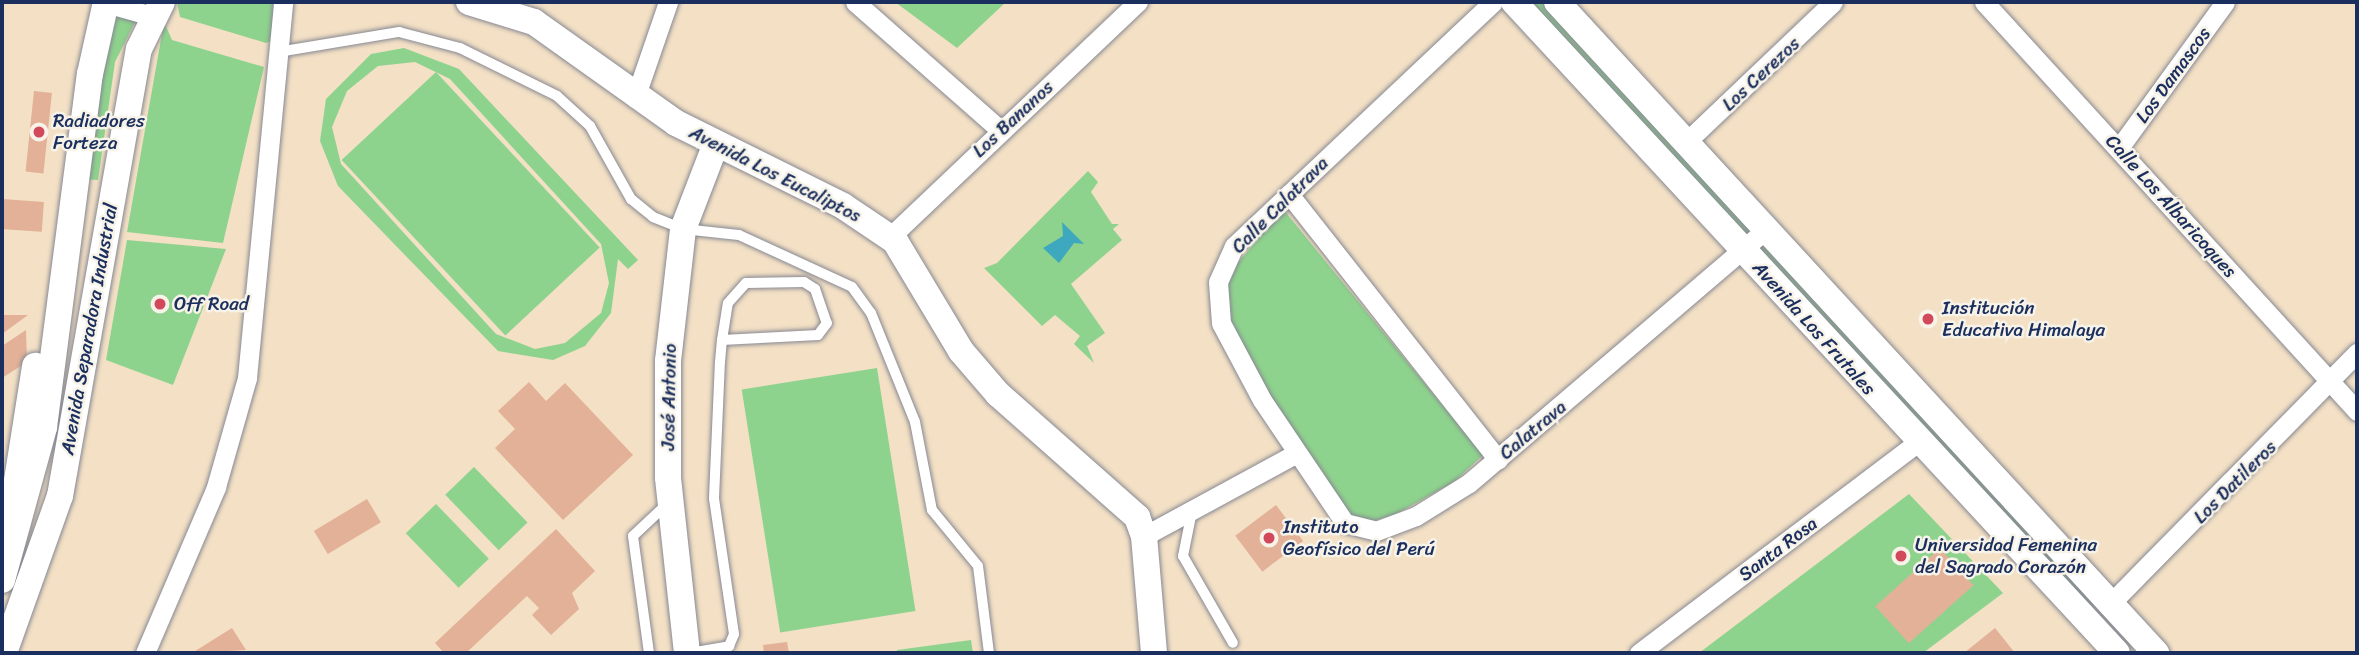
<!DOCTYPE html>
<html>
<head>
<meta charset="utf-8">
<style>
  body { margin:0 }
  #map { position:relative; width:2359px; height:655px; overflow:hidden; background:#f3e0c5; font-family:Sriracha,sans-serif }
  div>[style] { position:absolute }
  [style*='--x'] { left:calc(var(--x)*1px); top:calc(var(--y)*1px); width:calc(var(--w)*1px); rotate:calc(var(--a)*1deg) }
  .green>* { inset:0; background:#8ed38d; transform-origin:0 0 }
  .water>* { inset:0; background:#3ea8be }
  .building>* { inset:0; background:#e2b197; transform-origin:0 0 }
  .roads { filter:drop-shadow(0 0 2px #878892) drop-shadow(0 0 2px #878892) }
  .lane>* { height:10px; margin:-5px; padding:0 5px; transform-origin:5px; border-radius:5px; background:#fff }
  .street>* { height:19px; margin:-9.5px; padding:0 9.5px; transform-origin:9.5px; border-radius:9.5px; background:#fff }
  .secondary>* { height:26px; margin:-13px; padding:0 13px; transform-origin:13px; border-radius:13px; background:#fff }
  .dots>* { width:19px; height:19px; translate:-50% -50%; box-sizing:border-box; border:4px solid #f7f3e8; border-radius:50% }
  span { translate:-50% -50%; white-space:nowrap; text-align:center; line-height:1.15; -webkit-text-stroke:5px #f7f3e8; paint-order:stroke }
  .street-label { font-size:19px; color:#1b2f5e }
  .poi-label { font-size:19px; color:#1b2f5e }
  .left { translate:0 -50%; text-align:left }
  .frame { position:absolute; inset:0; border:4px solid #1b2f5e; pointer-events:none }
</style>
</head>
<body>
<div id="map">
  <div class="green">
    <div style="clip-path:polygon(113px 2px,145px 2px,115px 62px,98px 180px,83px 179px)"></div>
    <div style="clip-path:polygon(177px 2px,273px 2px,274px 40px,266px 43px,180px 17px)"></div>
    <div style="clip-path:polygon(895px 2px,1006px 2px,957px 48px)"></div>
    <div style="clip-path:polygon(1529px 2px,1552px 2px,1754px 230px,1743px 236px)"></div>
    <div style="clip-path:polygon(164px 22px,172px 40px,264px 67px,223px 243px,127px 232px)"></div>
    <div style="clip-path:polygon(evenodd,404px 48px,459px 69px,638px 260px,628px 269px,618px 259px,611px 313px,585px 346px,553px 360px,498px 351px,338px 186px,320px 141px,326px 99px,371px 54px,404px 48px,415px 62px,450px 79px,601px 244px,609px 283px,601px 313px,565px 343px,535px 349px,496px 334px,341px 164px,332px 127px,347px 91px,378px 66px,415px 62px)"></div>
    <div style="left:436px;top:72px;width:240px;height:129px;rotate:47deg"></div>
    <div style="clip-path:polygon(1088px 171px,1098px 182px,1091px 192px,1112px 224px,1119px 224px,1113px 229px,1122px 240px,1071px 284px,1105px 333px,1087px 346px,1094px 363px,1074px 344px,1080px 336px,1055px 315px,1042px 326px,984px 268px,997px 263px)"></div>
    <div style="clip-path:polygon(1283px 209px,1483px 455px,1454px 482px,1396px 514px,1367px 523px,1349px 514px,1282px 426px,1221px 302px,1231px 271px)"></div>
    <div style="clip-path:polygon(1766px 239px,2094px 603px,2089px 607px,1754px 246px)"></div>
    <div style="clip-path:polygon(127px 240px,226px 249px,173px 385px,106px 360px)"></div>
    <div style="left:877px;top:368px;width:246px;height:137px;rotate:81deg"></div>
    <div style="left:474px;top:467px;width:77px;height:40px;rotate:46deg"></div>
    <div style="clip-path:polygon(1909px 494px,2003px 593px,1923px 653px,1699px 653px)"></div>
    <div style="left:436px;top:504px;width:76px;height:42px;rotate:46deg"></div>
    <div style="clip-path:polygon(971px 640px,973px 653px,897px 653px,897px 650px)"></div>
  </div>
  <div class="water">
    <div style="clip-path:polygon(1062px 222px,1084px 244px,1074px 243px,1059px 263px,1043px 248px,1063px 236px)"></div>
  </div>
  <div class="building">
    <div style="left:34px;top:91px;width:18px;height:81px;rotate:6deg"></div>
    <div style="left:2px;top:199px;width:42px;height:30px;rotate:4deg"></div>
    <div style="clip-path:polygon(2px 315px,28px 315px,2px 334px)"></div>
    <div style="clip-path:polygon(26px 330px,27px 362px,2px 378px,2px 346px)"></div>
    <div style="clip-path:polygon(529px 382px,546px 401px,565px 383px,633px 455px,563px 520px,495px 448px,515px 429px,498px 411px)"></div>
    <div style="left:367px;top:499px;width:27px;height:62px;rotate:59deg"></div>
    <div style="left:1276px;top:505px;width:45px;height:51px;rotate:53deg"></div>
    <div style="clip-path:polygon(556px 529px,595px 571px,572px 593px,579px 609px,551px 635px,532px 615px,539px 608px,527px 596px,466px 653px,444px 653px,435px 643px)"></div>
    <div style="left:1940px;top:548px;width:50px;height:87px;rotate:48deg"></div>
    <div style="clip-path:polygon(232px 628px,246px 650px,192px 653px)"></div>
    <div style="clip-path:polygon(1995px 628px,2015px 653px,1964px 653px)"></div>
    <div style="clip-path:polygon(787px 642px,789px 653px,764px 653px,763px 645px)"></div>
  </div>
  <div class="roads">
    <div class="lane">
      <div style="--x:278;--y:52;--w:123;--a:-9.4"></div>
      <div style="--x:399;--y:32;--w:63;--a:14.7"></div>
      <div style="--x:460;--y:48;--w:108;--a:26.3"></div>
      <div style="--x:557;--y:96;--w:45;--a:42.3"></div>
      <div style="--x:590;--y:126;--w:84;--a:60.7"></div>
      <div style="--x:631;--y:199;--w:28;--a:39"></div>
      <div style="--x:653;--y:217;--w:32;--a:22"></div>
      <div style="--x:683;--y:229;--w:56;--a:6.1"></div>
      <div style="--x:739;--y:235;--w:124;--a:24.7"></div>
      <div style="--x:852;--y:287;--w:32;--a:54"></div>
      <div style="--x:871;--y:313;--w:118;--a:68"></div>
      <div style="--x:915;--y:422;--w:90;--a:79.1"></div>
      <div style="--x:932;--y:510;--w:72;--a:50.6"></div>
      <div style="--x:978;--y:566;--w:88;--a:82.8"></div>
      <div style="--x:1192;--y:511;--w:46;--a:101.3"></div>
      <div style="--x:1183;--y:556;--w:100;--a:60.1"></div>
      <div style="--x:649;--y:653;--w:118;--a:-97.8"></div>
      <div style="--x:633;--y:536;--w:48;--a:-43.3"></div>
      <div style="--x:690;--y:653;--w:40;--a:-10"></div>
      <div style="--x:729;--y:646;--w:13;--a:-67"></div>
      <div style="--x:734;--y:634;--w:137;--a:-98.4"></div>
      <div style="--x:714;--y:498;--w:136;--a:-87.5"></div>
      <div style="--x:720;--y:362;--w:22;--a:-85"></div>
      <div style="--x:722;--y:340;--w:37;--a:-81"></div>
      <div style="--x:728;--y:303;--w:27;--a:-48"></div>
      <div style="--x:746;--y:283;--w:58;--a:-1"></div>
      <div style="--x:804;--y:282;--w:13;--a:32"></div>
      <div style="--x:815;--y:289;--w:36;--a:71"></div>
      <div style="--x:827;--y:323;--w:15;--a:127"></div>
      <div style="--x:818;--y:335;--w:96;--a:177"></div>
    </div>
    <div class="street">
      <div style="--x:102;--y:2;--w:52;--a:15.6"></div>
      <div style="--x:855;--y:2;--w:193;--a:41.4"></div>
      <div style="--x:1493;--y:2;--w:356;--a:136.7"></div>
      <div style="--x:1234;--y:246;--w:39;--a:114"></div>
      <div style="--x:1218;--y:282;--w:41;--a:85.8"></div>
      <div style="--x:1221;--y:323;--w:87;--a:62"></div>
      <div style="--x:1262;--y:400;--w:148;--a:56"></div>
      <div style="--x:1345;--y:523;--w:32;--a:14"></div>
      <div style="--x:1376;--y:531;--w:43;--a:-20.6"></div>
      <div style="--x:1416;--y:516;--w:62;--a:-31.9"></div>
      <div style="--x:1469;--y:483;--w:389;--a:-40.5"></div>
      <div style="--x:1984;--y:2;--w:554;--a:47.64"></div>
      <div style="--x:635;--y:98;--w:102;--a:-71"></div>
      <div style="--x:1685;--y:143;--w:204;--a:-43.6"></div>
      <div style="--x:2119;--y:148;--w:180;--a:-54"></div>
      <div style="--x:1289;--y:194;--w:338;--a:51.8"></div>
      <div style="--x:890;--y:237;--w:342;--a:-43.5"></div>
      <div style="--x:1144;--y:536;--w:170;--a:-28.5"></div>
      <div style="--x:2108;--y:606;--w:355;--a:-45.5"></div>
      <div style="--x:145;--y:653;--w:181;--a:-66.8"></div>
      <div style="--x:216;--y:487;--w:113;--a:-74.1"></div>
      <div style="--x:247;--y:378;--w:378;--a:-84.5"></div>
      <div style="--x:1639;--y:653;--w:348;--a:-37.1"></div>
    </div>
    <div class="secondary">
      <div style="--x:469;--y:2;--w:68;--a:17.1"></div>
      <div style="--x:534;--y:22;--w:174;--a:35.4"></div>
      <div style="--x:676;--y:123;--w:186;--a:26.4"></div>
      <div style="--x:843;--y:206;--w:63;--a:33.9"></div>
      <div style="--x:895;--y:241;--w:128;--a:59"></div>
      <div style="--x:961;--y:351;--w:57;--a:49.3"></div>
      <div style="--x:998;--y:394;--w:186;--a:41.5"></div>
      <div style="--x:1137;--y:517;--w:20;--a:70"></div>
      <div style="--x:1144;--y:536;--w:117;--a:85.1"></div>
      <div style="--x:1514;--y:2;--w:887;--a:47.19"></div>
      <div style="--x:1557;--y:2;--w:885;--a:47.38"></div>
      <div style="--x:2;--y:521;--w:25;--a:-61"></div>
      <div style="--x:14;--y:499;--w:135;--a:-81"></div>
      <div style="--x:2;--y:580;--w:159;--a:-74.6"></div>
      <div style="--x:44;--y:427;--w:356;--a:-82.6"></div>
      <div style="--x:90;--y:74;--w:74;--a:-77.5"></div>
      <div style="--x:4;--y:653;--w:167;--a:-70.4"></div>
      <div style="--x:60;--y:496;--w:454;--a:-80"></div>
      <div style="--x:139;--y:49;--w:52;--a:-63.9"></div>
      <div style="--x:687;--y:653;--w:177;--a:-96.2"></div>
      <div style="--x:668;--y:477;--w:116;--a:-90"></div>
      <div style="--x:668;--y:361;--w:133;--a:-83.5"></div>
      <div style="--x:683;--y:229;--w:89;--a:-68.9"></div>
    </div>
  </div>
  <div class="dots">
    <div style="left:39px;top:132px;background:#d1495b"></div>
    <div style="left:160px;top:304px;background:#d1495b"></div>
    <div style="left:1928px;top:319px;background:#d1495b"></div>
    <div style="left:1269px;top:538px;background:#d1495b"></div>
    <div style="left:1901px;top:556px;background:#d1495b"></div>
  </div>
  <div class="street-label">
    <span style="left:1761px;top:74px;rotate:-43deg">Los Cerezos</span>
    <span style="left:2173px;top:75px;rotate:-54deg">Los Damascos</span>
    <span style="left:1013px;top:119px;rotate:-43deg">Los Bananos</span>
    <span style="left:775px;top:174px;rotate:27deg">Avenida Los Eucaliptos</span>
    <span style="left:1280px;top:205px;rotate:-45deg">Calle Calatrava</span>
    <span style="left:2171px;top:206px;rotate:48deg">Calle Los Albaricoques</span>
    <span style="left:1814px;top:328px;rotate:48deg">Avenida Los Frutales</span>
    <span style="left:89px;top:329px;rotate:-80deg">Avenida Separadora Industrial</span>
    <span style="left:669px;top:397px;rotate:-89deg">José Antonio</span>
    <span style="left:1533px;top:430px;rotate:-40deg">Calatrava</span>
    <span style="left:2235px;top:482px;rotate:-45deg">Los Datileros</span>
    <span style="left:1778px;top:549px;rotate:-37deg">Santa Rosa</span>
  </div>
  <div class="poi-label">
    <span class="left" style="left:53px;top:132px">Radiadores<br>Forteza</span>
    <span class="left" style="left:174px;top:304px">Off Road</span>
    <span class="left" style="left:1942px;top:319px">Institución<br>Educativa Himalaya</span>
    <span class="left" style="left:1283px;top:538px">Instituto<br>Geofísico del Perú</span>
    <span class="left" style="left:1915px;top:556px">Universidad Femenina<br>del Sagrado Corazón</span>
  </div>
  <div class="frame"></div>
</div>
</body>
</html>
